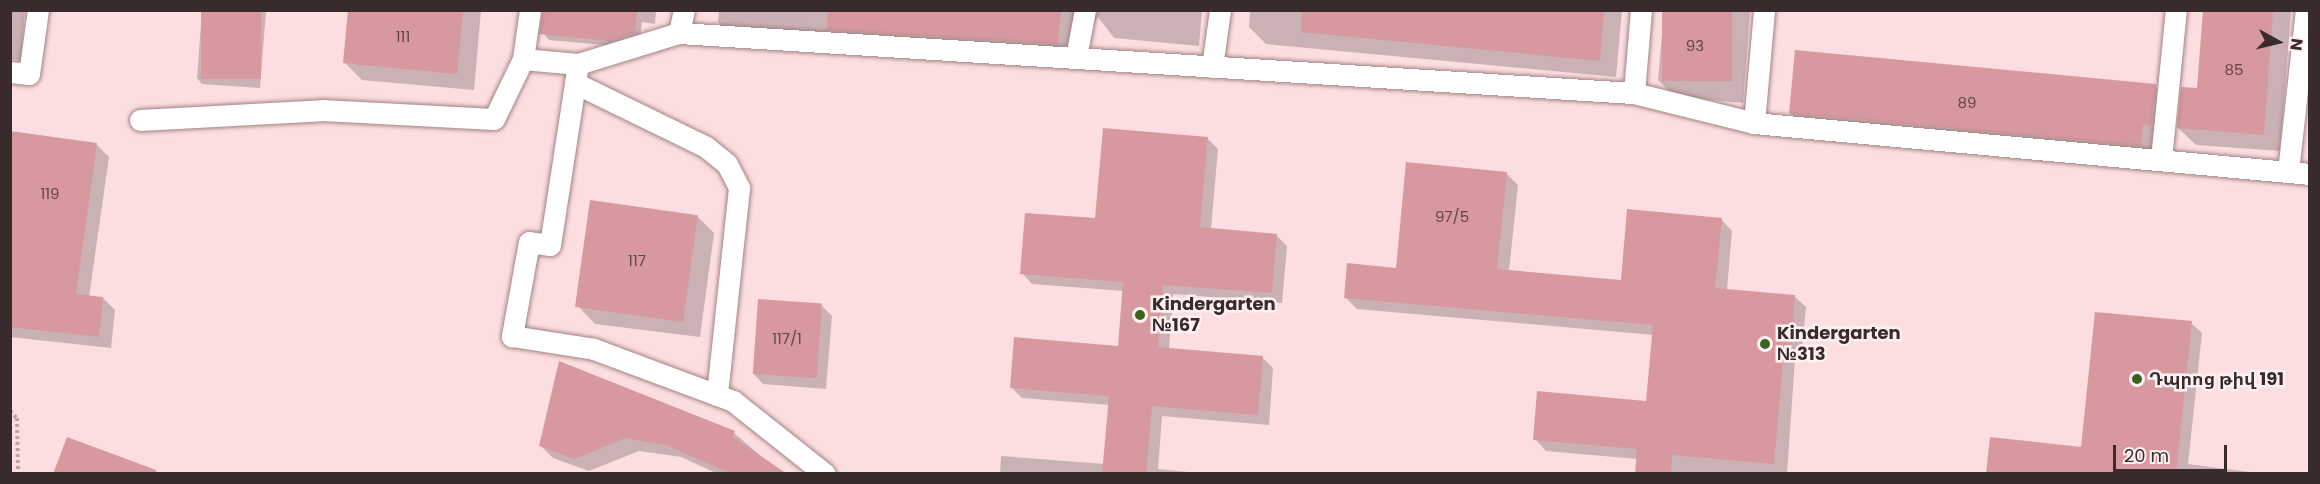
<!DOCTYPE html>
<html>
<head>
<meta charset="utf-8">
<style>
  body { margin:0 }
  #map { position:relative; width:2320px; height:484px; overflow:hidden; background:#fcdee1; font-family:Poppins,"Noto Sans Armenian",sans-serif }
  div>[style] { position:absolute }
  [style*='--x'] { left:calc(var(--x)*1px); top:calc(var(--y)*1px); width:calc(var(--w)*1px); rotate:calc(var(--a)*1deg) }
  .shadow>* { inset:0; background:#0003 }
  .building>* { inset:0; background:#d8989f; transform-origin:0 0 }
  .path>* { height:4px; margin-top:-2px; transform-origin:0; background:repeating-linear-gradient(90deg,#bca3a6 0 3px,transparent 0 6px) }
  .roads { filter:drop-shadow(0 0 2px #a38285) drop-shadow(0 0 2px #a38285) }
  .service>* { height:21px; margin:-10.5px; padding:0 10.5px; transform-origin:10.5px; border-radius:10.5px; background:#fff }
  .dots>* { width:16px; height:16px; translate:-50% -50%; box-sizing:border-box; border:3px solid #fff0f1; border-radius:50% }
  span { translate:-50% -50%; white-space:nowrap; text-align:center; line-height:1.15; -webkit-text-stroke:5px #fff0f1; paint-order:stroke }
  .number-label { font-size:15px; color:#614649 }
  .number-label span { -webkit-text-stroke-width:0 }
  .poi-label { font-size:18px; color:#392b2c; font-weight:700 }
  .left { translate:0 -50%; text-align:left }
  .frame { position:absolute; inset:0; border:12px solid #392b2c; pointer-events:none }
  .north { position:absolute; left:2248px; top:12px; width:60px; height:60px; -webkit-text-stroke:4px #fff0f1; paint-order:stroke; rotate:98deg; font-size:16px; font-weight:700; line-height:24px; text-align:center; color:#392b2c }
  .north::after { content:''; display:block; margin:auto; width:21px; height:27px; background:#392b2c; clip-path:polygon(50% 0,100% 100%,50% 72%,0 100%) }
  .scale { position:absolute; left:2113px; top:445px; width:114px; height:27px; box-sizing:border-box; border:3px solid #392b2c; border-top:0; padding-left:8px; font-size:18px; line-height:21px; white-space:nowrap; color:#392b2c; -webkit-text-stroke:4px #fff0f1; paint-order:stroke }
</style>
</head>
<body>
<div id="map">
  <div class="shadow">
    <div style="clip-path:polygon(10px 10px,25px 10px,21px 60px,10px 59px)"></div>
    <div style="clip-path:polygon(202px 10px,266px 11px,260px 88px,202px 84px,197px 78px)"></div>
    <div style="clip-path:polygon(350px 10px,481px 10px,474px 90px,362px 80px,345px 63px)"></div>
    <div style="clip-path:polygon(546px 10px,656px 10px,655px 24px,642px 22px,640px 38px,616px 46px,549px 40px,544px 34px)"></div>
    <div style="clip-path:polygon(719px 10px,1202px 10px,1199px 46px,1114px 38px,1098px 17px,1074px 60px,735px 39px,718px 22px)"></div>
    <div style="clip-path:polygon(1250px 10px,1622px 10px,1616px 77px,1266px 44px,1249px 27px)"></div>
    <div style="clip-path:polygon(1664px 10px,1750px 10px,1743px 103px,1675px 97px,1658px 80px)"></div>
    <div style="clip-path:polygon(2205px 10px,2291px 10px,2280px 151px,2196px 145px,2178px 128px,2198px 90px)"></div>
    <div style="clip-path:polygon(2155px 86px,2172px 103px,2158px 162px,1807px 130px,1790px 113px)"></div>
    <div style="clip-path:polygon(10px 132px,97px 145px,109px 157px,89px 297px,103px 298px,115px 310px,111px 348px,10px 337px)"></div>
    <div style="clip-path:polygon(1207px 138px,1218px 149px,1211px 229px,1276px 235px,1287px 246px,1282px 303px,1173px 294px,1169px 350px,1262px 357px,1273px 368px,1269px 425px,1162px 416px,1158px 469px,1208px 474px,1000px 474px,1001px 456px,1105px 464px,1110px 405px,1022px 398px,1011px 387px,1119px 347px,1124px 291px,1032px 284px,1022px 273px)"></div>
    <div style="clip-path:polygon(1506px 173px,1518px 185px,1509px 271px,1622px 282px,1721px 219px,1732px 231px,1727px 290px,1794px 296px,1806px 307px,1801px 359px,1795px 359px,1787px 474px,1636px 474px,1638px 459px,1546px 451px,1535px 439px,1648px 402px,1654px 335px,1357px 309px,1346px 298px,1397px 270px)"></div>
    <div style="clip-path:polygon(697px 216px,714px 233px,700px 337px,595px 324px,578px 306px)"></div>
    <div style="clip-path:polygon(822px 306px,832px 316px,826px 389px,763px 384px,753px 373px)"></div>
    <div style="clip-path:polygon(2191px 323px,2202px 333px,2188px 464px,2265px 474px,1988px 474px,2083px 448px)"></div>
    <div style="clip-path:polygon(560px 363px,734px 433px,782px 474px,718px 474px,681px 457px,639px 451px,589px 471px,553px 458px,540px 445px)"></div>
  </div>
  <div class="building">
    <div style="left:201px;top:10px;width:60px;height:69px"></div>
    <div style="clip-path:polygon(348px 10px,463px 10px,457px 74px,343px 63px)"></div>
    <div style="clip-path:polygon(543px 10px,637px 10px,635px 33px,610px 41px,539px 34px)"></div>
    <div style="clip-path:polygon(828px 10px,1061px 10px,1058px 44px,827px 30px)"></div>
    <div style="clip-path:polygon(1302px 10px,1604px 10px,1600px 61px,1301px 32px)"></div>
    <div style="left:1662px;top:10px;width:70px;height:71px"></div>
    <div style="clip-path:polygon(2203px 10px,2273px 10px,2264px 135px,2177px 128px,2181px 87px,2197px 88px)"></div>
    <div style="clip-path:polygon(1795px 50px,2156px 84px,2151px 126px,2143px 125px,2141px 146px,1789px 113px)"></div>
    <div style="clip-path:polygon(1103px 128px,1208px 137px,1200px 227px,1277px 234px,1272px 293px,1163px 285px,1158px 347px,1263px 356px,1258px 415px,1152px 406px,1146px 474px,1102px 474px,1109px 396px,1010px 388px,1014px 337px,1118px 346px,1123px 282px,1020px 274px,1025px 213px,1095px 218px)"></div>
    <div style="clip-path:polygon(10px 131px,97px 143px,76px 294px,103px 297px,99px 337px,10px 327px)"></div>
    <div style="clip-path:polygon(1406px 162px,1507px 172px,1497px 269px,1621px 280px,1627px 209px,1722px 218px,1715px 288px,1795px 295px,1791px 349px,1784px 348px,1774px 464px,1672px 455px,1671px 474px,1635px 474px,1637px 449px,1533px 440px,1537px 391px,1646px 401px,1653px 325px,1344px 298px,1347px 263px,1396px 268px)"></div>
    <div style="left:590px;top:200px;width:109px;height:108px;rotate:8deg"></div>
    <div style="left:758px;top:299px;width:64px;height:75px;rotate:4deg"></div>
    <div style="clip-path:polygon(2095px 312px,2192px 321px,2176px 474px,1986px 474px,1990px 437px,2081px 447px)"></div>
    <div style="clip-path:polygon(559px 361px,735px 431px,733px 437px,787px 474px,732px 474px,666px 445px,625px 438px,575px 459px,539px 446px)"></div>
    <div style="clip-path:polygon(67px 437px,156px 470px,156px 474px,53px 474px)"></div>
  </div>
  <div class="path">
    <div style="--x:10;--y:411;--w:10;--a:45"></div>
    <div style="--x:17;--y:418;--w:55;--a:89"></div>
  </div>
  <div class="roads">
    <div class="service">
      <div style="--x:679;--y:33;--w:24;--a:-78"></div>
      <div style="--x:1076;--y:57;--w:48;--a:-79.2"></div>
      <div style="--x:523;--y:59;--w:49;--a:-81.9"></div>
      <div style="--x:578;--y:64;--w:183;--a:98.8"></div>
      <div style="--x:550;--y:245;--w:21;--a:-172"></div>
      <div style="--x:529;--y:242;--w:96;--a:100.3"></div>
      <div style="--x:512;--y:336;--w:83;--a:9"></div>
      <div style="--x:594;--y:349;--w:148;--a:20.5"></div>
      <div style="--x:733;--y:401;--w:117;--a:38.4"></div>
      <div style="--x:1212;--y:67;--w:58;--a:-82"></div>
      <div style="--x:10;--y:72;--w:19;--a:6"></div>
      <div style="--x:29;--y:74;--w:65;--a:-82"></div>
      <div style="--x:575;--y:83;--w:146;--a:26"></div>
      <div style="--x:706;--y:147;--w:27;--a:39"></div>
      <div style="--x:727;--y:164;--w:27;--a:63"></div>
      <div style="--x:739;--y:188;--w:208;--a:96.1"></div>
      <div style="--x:1634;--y:93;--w:83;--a:-85.2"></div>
      <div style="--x:140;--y:120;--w:182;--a:-3.1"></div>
      <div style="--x:322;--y:110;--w:172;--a:3"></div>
      <div style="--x:494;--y:119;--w:67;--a:-64.2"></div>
      <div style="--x:523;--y:59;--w:55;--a:5.2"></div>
      <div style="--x:578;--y:64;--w:106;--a:-17.1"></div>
      <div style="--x:679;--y:33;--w:957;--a:3.6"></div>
      <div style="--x:1634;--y:93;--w:124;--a:14"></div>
      <div style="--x:1754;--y:123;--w:558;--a:5.24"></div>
      <div style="--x:1754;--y:123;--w:113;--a:-84.9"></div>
      <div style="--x:2161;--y:159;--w:150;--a:-84.3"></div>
      <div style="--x:2288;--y:172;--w:163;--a:-83.7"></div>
    </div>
  </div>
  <div class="dots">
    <div style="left:1140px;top:315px;background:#3a621e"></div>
    <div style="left:1765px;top:344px;background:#3a621e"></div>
    <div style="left:2137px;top:379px;background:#3a621e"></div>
  </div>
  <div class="number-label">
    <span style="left:403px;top:37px">111</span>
    <span style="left:1695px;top:46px">93</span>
    <span style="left:2234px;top:70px">85</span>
    <span style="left:1967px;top:103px">89</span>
    <span style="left:50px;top:194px">119</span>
    <span style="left:1452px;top:217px">97/5</span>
    <span style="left:637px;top:261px">117</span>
    <span style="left:787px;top:339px">117/1</span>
  </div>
  <div class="poi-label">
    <span class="left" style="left:1152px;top:315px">Kindergarten<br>№167</span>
    <span class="left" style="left:1777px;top:344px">Kindergarten<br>№313</span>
    <span class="left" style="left:2149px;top:379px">Դպրոց թիվ 191</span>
  </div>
  <div class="frame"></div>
  <div class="north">N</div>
  <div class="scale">20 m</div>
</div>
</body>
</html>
